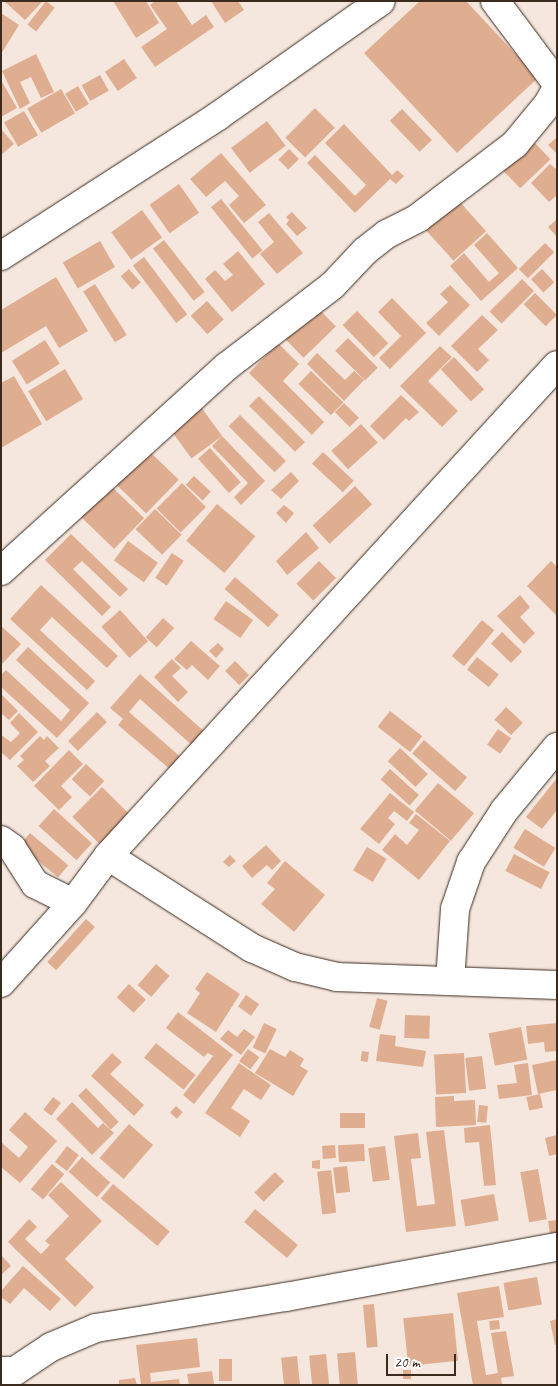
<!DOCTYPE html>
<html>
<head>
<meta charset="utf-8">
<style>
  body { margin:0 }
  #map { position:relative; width:558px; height:1386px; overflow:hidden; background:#f5e7de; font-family:Caveat,sans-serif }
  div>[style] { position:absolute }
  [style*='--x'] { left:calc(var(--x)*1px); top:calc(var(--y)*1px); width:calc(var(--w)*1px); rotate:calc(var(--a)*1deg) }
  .building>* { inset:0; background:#dfae91; transform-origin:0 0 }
  .roads { filter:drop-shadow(0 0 1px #3b2a1e) drop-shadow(0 0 1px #3b2a1e) }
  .minor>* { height:28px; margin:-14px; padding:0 14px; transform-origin:14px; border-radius:14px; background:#fff }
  span { translate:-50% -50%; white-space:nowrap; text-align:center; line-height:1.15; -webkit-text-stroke:5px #fff; paint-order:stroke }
  .frame { position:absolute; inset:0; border:2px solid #3b2a1e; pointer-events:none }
  .scale { position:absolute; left:386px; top:1354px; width:70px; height:22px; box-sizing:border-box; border:2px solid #3b2a1e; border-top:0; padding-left:6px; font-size:15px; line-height:18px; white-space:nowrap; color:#3b2a1e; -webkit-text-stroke:4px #fff; paint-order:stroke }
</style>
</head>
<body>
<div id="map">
  <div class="building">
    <div style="clip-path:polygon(4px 1px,43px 1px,25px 20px)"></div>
    <div style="left:46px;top:1px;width:11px;height:30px;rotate:38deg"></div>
    <div style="clip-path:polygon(113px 1px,146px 1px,159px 23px,136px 38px)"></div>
    <div style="clip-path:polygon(155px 1px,176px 1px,192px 25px,206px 15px,214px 27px,155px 67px,141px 47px,167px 29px,150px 5px)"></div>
    <div style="clip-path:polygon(211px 1px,238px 1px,244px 10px,225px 23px)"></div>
    <div style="clip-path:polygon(420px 1px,466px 1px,538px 78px,457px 153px,364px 53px)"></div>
    <div style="clip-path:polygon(1px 13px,19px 25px,1px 54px)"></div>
    <div style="clip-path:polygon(36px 54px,54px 92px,41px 98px,31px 77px,20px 82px,30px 103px,20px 109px,2px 71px)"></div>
    <div style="left:124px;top:59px;width:23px;height:23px;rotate:56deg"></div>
    <div style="left:100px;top:75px;width:18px;height:21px;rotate:61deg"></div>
    <div style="clip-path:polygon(1px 80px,17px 108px,1px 117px)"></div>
    <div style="left:78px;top:86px;width:21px;height:15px;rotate:59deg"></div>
    <div style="left:61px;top:89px;width:28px;height:39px;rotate:60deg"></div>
    <div style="left:315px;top:108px;width:28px;height:42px;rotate:45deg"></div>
    <div style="left:402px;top:109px;width:43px;height:17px;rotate:46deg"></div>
    <div style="left:24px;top:111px;width:28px;height:23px;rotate:60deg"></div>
    <div style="left:267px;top:121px;width:31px;height:45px;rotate:53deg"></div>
    <div style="clip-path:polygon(344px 124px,392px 175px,397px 170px,404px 176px,396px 184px,390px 179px,355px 213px,307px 163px,315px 155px,355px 196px,366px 185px,325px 143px)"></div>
    <div style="clip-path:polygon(1px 129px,14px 144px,1px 155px)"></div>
    <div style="clip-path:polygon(557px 137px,557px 154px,548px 145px)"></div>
    <div style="left:531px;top:139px;width:28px;height:42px;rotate:46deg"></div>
    <div style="left:289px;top:149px;width:14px;height:15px;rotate:45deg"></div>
    <div style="clip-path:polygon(221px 153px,266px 205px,244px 223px,229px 205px,239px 196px,225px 181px,206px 197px,190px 179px)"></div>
    <div style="clip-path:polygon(550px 164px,557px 170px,557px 195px,549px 202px,531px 183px)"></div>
    <div style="left:179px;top:184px;width:35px;height:36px;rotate:55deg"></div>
    <div style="left:221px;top:199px;width:66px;height:13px;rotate:51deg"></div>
    <div style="left:458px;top:200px;width:42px;height:44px;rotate:48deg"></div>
    <div style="left:142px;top:210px;width:34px;height:38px;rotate:54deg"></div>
    <div style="clip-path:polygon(292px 212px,307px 228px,297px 236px,286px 224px,289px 220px,286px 217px)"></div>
    <div style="clip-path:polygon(269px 213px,303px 253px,277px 274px,260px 254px,274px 242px,258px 222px)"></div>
    <div style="clip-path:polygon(557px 219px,557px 237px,548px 227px)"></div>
    <div style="clip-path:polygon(487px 233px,518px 268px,481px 301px,450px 266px,464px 253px,489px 282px,499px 273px,474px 245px)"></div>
    <div style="left:164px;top:240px;width:66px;height:14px;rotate:52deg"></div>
    <div style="left:100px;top:241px;width:30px;height:43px;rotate:60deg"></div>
    <div style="left:545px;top:243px;width:13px;height:37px;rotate:45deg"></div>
    <div style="clip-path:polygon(238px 251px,265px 284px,232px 312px,205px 279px,215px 270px,225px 281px,233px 275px,223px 264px)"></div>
    <div style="left:144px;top:257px;width:72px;height:14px;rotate:53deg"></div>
    <div style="left:129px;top:269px;width:18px;height:11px;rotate:49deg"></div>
    <div style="left:542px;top:269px;width:18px;height:15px;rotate:47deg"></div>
    <div style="clip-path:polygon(56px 277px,88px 331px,59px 348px,46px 326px,1px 353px,1px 310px)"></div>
    <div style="left:522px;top:279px;width:17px;height:46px;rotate:45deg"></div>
    <div style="left:95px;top:284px;width:60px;height:14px;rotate:58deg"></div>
    <div style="clip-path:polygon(450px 285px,470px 305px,439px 336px,426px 323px,448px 302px,440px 294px)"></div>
    <div style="left:535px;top:293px;width:31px;height:16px;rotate:45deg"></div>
    <div style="clip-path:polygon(392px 298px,426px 333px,390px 369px,379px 358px,401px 336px,378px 312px)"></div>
    <div style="left:207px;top:301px;width:25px;height:22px;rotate:48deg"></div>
    <div style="left:315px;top:305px;width:30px;height:45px;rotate:46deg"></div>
    <div style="left:357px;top:311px;width:45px;height:20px;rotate:46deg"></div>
    <div style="clip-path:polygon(482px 315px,498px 330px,478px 349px,489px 360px,477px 372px,451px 346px)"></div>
    <div style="left:348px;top:338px;width:42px;height:18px;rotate:45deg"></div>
    <div style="left:45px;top:340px;width:28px;height:39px;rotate:58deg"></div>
    <div style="clip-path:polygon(278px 343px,299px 364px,283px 381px,324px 422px,312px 435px,249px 373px)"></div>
    <div style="clip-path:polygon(440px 346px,452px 357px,428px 381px,458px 411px,442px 427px,400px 386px)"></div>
    <div style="clip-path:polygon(317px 353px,345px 380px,354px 371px,364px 380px,344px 401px,307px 364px)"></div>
    <div style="left:454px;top:357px;width:44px;height:18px;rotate:47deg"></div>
    <div style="left:65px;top:369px;width:35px;height:43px;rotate:59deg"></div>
    <div style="left:311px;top:371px;width:45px;height:18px;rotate:44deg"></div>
    <div style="clip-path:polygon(14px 376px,42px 424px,1px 448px,1px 383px)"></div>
    <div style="clip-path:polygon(401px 395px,419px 412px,409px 421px,406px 418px,384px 440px,370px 426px)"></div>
    <div style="left:259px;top:396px;width:65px;height:14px;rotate:45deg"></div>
    <div style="left:344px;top:403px;width:21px;height:13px;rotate:45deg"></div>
    <div style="left:201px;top:407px;width:36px;height:38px;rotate:54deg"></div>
    <div style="left:240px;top:415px;width:65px;height:16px;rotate:45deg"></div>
    <div style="left:361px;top:424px;width:25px;height:40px;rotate:48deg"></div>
    <div style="clip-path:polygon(222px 436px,265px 481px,241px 505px,234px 497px,248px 483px,212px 446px)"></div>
    <div style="left:145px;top:447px;width:47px;height:47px;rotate:44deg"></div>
    <div style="left:210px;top:448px;width:46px;height:16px;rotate:48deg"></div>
    <div style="left:323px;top:452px;width:42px;height:16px;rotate:43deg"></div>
    <div style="clip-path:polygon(291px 472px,299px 481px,281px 499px,271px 490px)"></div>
    <div style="left:194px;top:476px;width:23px;height:12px;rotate:43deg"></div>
    <div style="left:182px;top:483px;width:34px;height:36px;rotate:45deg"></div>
    <div style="left:111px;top:486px;width:46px;height:43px;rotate:44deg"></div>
    <div style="left:355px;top:486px;width:25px;height:58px;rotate:47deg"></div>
    <div style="left:217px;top:504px;width:50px;height:48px;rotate:40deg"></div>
    <div style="clip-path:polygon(284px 505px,294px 513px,286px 523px,276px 513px)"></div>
    <div style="left:155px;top:509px;width:37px;height:28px;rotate:44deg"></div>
    <div style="clip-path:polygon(306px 532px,319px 548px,287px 575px,276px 561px)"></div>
    <div style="clip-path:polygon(71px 534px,128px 589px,120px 597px,82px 561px,73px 569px,111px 607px,102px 616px,45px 560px)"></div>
    <div style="left:128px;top:541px;width:37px;height:24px;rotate:36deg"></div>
    <div style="left:172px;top:553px;width:14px;height:30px;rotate:34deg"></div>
    <div style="left:319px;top:561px;width:24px;height:32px;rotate:45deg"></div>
    <div style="clip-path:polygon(551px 561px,557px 567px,557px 616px,527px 586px)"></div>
    <div style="left:235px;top:577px;width:58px;height:16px;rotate:41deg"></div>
    <div style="clip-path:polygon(41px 585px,118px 656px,107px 668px,52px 617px,40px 630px,95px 681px,87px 690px,10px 619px)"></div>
    <div style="clip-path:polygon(520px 595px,530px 607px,520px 617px,535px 633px,524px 644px,497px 616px)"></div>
    <div style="left:226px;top:601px;width:33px;height:22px;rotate:35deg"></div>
    <div style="left:120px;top:610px;width:42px;height:25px;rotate:48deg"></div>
    <div style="left:163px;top:618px;width:15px;height:26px;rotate:42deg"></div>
    <div style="left:482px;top:620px;width:16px;height:47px;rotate:40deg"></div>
    <div style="clip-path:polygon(1px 626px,21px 644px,1px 665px)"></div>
    <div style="left:502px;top:632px;width:28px;height:16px;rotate:44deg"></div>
    <div style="clip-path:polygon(191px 641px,220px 666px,208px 680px,192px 665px,187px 670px,174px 659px)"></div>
    <div style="clip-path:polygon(218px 643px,224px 649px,216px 658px,209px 651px)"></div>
    <div style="clip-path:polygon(28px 647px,89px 703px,57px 738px,1px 687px,1px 675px,6px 670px,61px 721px,70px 710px,16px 660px)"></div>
    <div style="left:477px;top:657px;width:28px;height:16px;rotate:39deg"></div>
    <div style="clip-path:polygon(172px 659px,181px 668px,172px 676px,188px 692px,178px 702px,154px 677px)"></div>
    <div style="left:235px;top:661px;width:20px;height:14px;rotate:45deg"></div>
    <div style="clip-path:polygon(140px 674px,206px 733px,194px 747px,140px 699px,129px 712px,183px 759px,172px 771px,118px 725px,123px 719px,110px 708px)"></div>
    <div style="clip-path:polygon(1px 694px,18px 711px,9px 720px,1px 713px)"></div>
    <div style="left:506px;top:707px;width:23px;height:17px;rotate:43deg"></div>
    <div style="left:390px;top:711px;width:41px;height:20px;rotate:38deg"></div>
    <div style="left:97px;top:712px;width:14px;height:41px;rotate:45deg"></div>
    <div style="clip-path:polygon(19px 713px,38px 732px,10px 760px,1px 752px,1px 735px,11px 742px,20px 733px,10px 723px)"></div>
    <div style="left:498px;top:729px;width:16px;height:19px;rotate:35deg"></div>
    <div style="clip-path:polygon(40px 736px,44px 740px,47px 736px,59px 748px,45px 761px,50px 766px,33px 782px,17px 766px,24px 760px,20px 756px)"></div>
    <div style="left:424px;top:740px;width:57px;height:18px;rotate:41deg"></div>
    <div style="left:400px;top:748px;width:38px;height:18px;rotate:43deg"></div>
    <div style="clip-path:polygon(69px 750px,83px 764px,61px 786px,72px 797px,59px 810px,34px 786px)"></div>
    <div style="left:86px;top:764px;width:25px;height:21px;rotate:43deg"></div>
    <div style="left:390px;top:769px;width:39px;height:14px;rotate:42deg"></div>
    <div style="clip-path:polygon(557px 778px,557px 810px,542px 829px,526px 817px)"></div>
    <div style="left:438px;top:783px;width:47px;height:36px;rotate:40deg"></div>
    <div style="left:102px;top:787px;width:44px;height:42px;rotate:45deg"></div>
    <div style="clip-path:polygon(390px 793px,414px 812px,407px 821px,394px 811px,388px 818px,395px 824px,379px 844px,360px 829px)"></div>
    <div style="left:54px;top:809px;width:51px;height:23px;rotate:42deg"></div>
    <div style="clip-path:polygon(416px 814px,450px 841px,419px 880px,382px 850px,395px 834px,407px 845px,419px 830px,409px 823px)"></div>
    <div style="left:525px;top:829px;width:36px;height:22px;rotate:32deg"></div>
    <div style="left:30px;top:833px;width:50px;height:16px;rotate:40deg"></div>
    <div style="clip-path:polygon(266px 845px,281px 861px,272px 870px,267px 865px,252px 878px,242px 866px)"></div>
    <div style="left:367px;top:847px;width:23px;height:27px;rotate:31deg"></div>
    <div style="left:514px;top:854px;width:40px;height:19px;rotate:27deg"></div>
    <div style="clip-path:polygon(230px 855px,236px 861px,229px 867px,223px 862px)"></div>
    <div style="clip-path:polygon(285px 861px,325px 895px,294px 932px,261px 904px,275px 889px,267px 883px)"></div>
    <div style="left:86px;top:919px;width:12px;height:58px;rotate:42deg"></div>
    <div style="left:156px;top:964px;width:18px;height:28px;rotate:41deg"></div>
    <div style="clip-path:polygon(207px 972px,240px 994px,216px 1032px,187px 1013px,200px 993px,195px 989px)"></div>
    <div style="left:129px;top:984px;width:23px;height:18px;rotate:43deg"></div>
    <div style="left:246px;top:995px;width:16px;height:14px;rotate:35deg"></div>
    <div style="left:377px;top:998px;width:11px;height:30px;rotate:15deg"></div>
    <div style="clip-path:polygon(178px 1012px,233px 1055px,194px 1104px,183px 1095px,213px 1056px,208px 1053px,204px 1057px,166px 1028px)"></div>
    <div style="left:405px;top:1015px;width:25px;height:23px;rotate:2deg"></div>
    <div style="left:264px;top:1023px;width:14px;height:27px;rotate:25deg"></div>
    <div style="clip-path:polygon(557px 1023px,557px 1051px,545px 1052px,544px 1042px,528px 1044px,526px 1026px)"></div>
    <div style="left:521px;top:1027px;width:33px;height:33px;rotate:79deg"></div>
    <div style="clip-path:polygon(244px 1029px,255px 1037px,241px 1055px,220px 1039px,228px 1030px,237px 1037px)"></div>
    <div style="clip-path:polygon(380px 1034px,396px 1036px,395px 1046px,426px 1051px,423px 1067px,376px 1061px)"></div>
    <div style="left:156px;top:1043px;width:51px;height:19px;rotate:39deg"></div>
    <div style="left:248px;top:1049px;width:14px;height:15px;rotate:36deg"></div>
    <div style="clip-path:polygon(270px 1049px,285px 1057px,290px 1050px,304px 1059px,300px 1066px,308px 1071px,293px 1096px,255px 1073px)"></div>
    <div style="left:362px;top:1051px;width:7px;height:10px;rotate:8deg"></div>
    <div style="clip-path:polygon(112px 1053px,122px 1062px,110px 1074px,144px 1105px,134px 1116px,91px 1076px)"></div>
    <div style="left:464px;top:1053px;width:40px;height:30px;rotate:87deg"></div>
    <div style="left:482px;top:1056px;width:33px;height:17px;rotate:83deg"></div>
    <div style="clip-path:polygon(557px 1060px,557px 1090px,538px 1094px,532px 1065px)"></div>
    <div style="clip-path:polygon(239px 1063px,271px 1085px,261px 1100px,244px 1089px,231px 1108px,250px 1121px,240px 1137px,205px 1113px)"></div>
    <div style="clip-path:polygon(528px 1063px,532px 1095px,499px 1099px,497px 1085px,517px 1083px,514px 1065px)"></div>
    <div style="left:86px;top:1088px;width:47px;height:11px;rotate:46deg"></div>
    <div style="left:540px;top:1094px;width:14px;height:14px;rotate:78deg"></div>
    <div style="clip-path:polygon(454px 1096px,454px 1101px,475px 1100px,476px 1125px,436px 1127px,435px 1097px)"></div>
    <div style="left:53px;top:1097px;width:10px;height:16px;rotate:37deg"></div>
    <div style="clip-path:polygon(72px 1102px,98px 1128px,103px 1123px,114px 1133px,92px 1155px,56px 1119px)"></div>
    <div style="left:479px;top:1105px;width:9px;height:17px;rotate:6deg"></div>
    <div style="left:176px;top:1106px;width:9px;height:9px;rotate:41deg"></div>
    <div style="clip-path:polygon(25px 1112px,57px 1141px,20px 1183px,1px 1167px,1px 1142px,19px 1158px,28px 1147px,9px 1130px)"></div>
    <div style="left:340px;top:1113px;width:25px;height:15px"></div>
    <div style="left:129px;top:1124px;width:32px;height:45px;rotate:41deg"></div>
    <div style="clip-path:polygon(490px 1125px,496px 1185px,484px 1186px,479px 1142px,465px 1143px,464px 1128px)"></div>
    <div style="clip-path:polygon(444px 1130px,456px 1226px,406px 1232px,394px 1136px,418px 1133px,421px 1158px,411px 1159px,417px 1206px,435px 1204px,426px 1132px)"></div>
    <div style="clip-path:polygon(557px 1135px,557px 1154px,549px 1156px,545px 1138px)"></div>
    <div style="left:364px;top:1144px;width:17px;height:26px;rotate:87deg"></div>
    <div style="left:335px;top:1145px;width:13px;height:13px;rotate:86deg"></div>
    <div style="left:67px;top:1146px;width:15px;height:20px;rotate:37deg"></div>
    <div style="left:385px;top:1146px;width:34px;height:17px;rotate:82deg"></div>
    <div style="left:82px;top:1157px;width:38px;height:20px;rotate:42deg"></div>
    <div style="clip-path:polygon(320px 1160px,320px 1169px,312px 1168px,312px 1161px)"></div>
    <div style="left:52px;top:1164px;width:16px;height:33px;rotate:40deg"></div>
    <div style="left:347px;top:1166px;width:26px;height:14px;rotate:83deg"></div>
    <div style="left:538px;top:1169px;width:51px;height:18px;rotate:80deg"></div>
    <div style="left:331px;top:1170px;width:43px;height:14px;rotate:83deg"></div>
    <div style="left:275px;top:1172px;width:13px;height:29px;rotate:45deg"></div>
    <div style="clip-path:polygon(61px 1182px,102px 1221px,65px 1259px,94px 1287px,75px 1307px,8px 1242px,29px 1219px,37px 1227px,25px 1239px,41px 1254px,50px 1245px,45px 1241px,69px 1216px,48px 1195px)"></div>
    <div style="left:113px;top:1184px;width:74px;height:19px;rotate:40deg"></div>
    <div style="left:494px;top:1194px;width:27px;height:34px;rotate:80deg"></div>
    <div style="left:255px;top:1209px;width:56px;height:17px;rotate:40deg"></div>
    <div style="clip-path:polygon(557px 1220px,557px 1233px,550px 1234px,548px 1221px)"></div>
    <div style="clip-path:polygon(1px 1255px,11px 1266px,1px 1275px)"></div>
    <div style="clip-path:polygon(23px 1266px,61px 1299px,50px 1311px,24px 1288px,10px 1304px,1px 1297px,1px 1291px)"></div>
    <div style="left:537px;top:1277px;width:28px;height:34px;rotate:80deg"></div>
    <div style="clip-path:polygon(499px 1286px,504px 1317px,477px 1321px,486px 1375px,498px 1373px,491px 1333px,506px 1331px,514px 1376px,501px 1378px,502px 1385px,473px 1385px,457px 1293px)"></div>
    <div style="left:374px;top:1304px;width:43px;height:11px;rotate:85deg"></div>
    <div style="left:453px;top:1313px;width:48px;height:50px;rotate:84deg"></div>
    <div style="clip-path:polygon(557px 1319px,557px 1345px,555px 1345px,550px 1321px)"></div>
    <div style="left:499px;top:1320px;width:9px;height:10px;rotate:84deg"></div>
    <div style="clip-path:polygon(197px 1338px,200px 1367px,150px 1373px,151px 1382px,179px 1379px,180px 1385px,141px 1385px,136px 1345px)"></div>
    <div style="left:355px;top:1352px;width:33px;height:18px;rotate:85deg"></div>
    <div style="left:326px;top:1354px;width:31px;height:17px;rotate:84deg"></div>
    <div style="left:297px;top:1356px;width:29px;height:16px;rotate:84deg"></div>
    <div style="left:219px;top:1359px;width:13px;height:22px"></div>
    <div style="left:403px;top:1370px;width:8px;height:9px"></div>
    <div style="clip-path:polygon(212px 1371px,214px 1385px,189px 1385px,187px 1374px)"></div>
    <div style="clip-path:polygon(135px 1378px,137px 1385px,119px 1385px,119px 1380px)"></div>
  </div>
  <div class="roads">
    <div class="minor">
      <div style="--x:495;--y:1;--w:104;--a:53.2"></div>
      <div style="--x:1;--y:256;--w:258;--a:-32.8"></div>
      <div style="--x:218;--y:116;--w:199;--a:-35.2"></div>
      <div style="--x:1;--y:571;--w:304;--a:-42.2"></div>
      <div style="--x:226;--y:367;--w:133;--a:-37.4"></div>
      <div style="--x:332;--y:286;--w:48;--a:-46.7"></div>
      <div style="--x:365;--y:251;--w:28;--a:-38"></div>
      <div style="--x:387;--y:234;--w:35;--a:-27"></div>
      <div style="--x:418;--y:218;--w:122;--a:-37.3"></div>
      <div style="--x:515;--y:144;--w:52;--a:-50.5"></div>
      <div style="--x:548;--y:104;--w:18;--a:-61"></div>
      <div style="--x:1;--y:840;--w:14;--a:36"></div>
      <div style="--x:12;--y:848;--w:43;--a:57.4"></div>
      <div style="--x:35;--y:884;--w:42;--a:26.6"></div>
      <div style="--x:108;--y:856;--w:171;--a:32.6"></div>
      <div style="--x:252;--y:948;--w:47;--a:23.8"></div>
      <div style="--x:295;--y:967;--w:43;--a:13.4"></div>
      <div style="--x:337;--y:977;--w:220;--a:2.1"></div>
      <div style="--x:450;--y:981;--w:72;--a:-86"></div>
      <div style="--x:455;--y:909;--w:50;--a:-71.2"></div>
      <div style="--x:471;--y:862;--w:61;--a:-57.1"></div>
      <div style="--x:504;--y:811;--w:83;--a:-50.4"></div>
      <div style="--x:1;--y:983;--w:108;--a:-48"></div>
      <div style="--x:73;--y:903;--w:59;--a:-53.3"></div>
      <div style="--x:108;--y:856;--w:665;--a:-47.56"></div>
      <div style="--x:1;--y:1371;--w:14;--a:0"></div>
      <div style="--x:15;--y:1371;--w:43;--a:-33.7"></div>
      <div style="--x:51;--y:1347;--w:49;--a:-22.9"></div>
      <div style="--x:96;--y:1328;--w:193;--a:-9.3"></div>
      <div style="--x:286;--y:1297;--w:276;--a:-10.5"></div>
    </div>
  </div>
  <div class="frame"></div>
  <div class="scale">20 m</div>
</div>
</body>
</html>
